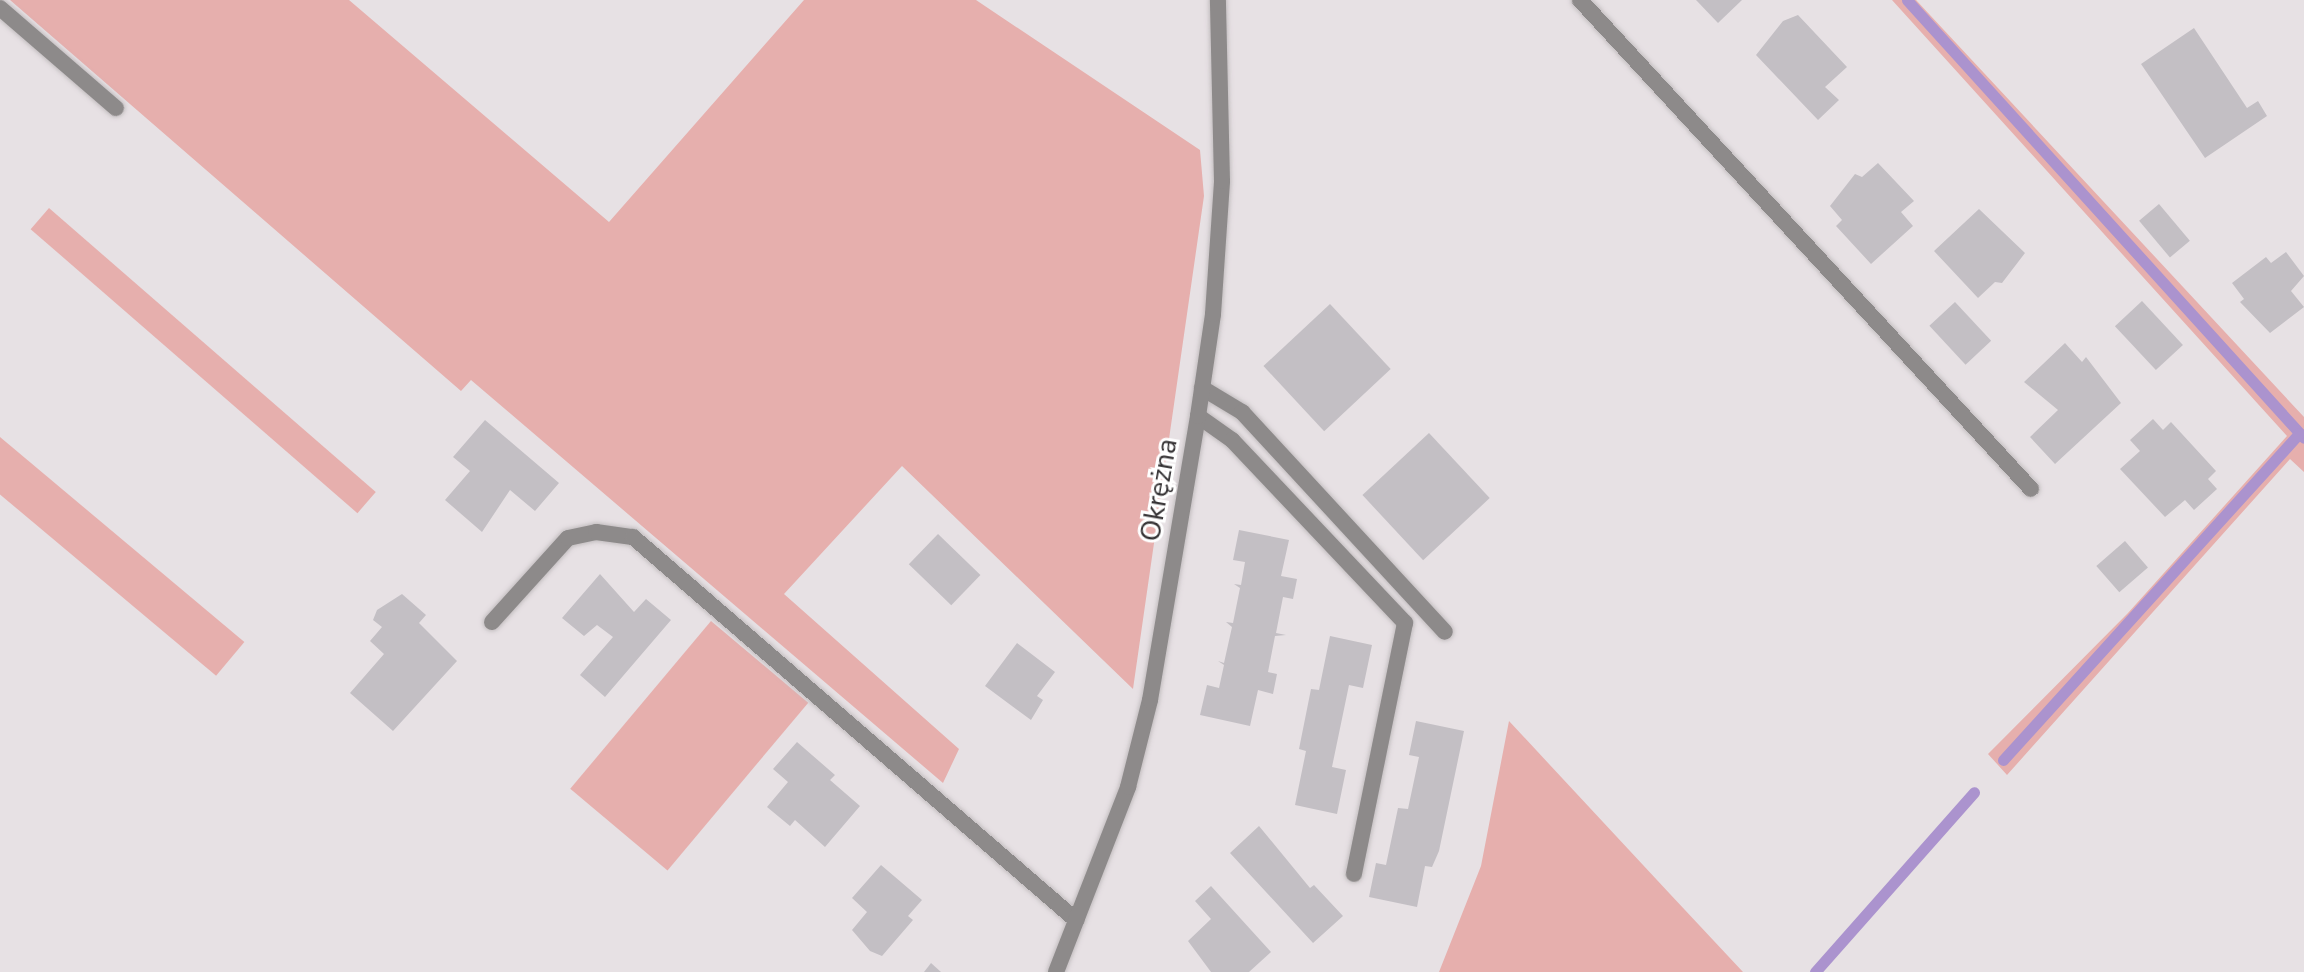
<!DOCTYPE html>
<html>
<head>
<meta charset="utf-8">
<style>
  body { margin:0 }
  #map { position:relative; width:2304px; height:972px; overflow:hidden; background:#e7e1e4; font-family:"Nunito Sans",sans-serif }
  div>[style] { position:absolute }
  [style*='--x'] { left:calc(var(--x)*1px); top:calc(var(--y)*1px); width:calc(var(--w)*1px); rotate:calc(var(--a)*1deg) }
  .green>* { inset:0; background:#e6afad; transform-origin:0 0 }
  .stream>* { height:11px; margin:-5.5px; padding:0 5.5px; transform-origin:5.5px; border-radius:5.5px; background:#ab93ce }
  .building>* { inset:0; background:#c3bfc4; transform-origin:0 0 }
  .roads { filter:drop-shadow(0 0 2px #c3bec0) drop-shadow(0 0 2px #c3bec0) }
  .service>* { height:16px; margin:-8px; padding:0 8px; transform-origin:8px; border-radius:8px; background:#8d8a8a }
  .minor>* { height:16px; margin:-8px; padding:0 8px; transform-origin:8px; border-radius:8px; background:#8d8a8a }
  span { translate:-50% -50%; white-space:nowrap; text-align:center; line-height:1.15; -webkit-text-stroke:6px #fff; paint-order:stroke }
  .street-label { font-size:28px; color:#333032 }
</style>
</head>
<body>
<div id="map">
  <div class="green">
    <div style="clip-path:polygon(10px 0,349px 0,609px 222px,804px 0,976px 0,1200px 150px,1204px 196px,1133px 689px,902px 466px,784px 594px,959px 749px,943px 783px,471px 380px,461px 391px)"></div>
    <div style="clip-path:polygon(1892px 0,1916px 0,2304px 417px,2304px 472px,2290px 459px,2007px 775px,1988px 754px,2128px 613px,2287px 436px)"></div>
    <div style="left:49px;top:208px;width:433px;height:28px;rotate:41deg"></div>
    <div style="left:0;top:437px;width:319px;height:44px;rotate:40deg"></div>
    <div style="left:711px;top:621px;width:127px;height:219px;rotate:40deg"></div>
    <div style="clip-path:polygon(1509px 721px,1670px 894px,1743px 972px,1439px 972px,1481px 866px)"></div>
  </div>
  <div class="stream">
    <div style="--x:1907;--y:0;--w:591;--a:47.81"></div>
    <div style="--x:2003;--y:760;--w:441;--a:-47.8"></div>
    <div style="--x:1815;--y:972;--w:240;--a:-48.5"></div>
  </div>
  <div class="building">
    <div style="clip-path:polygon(1696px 0,1742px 0,1718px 23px)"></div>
    <div style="clip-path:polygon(1798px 15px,1847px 67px,1825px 87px,1839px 100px,1818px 120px,1756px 55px,1783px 21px)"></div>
    <div style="clip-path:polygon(2194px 28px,2247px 108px,2258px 101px,2267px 116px,2205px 158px,2141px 64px)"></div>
    <div style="clip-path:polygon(1878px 163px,1914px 201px,1901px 212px,1913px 226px,1871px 264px,1836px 226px,1842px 220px,1830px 206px,1855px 174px,1862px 177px)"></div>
    <div style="left:2159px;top:204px;width:48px;height:26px;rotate:50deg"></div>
    <div style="clip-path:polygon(1979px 209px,2025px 253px,2002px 283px,1995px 282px,1978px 298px,1934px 251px)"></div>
    <div style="clip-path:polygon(2286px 252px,2304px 276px,2291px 291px,2304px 307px,2270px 333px,2240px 302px,2244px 299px,2232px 283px,2266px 257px,2271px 263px)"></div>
    <div style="left:2142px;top:301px;width:60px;height:37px;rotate:47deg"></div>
    <div style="left:1955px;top:302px;width:53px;height:35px;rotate:47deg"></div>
    <div style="left:1330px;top:304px;width:89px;height:91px;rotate:47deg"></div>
    <div style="clip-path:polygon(2065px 343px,2082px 362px,2086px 357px,2121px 403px,2055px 464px,2030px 437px,2058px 410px,2024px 382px)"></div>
    <div style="clip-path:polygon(2153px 419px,2163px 430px,2171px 422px,2216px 471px,2208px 479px,2217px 489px,2194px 510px,2185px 500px,2165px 517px,2120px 469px,2140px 451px,2130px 440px)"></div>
    <div style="clip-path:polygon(485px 420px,559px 483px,535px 511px,510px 490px,482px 532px,445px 500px,470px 471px,453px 457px)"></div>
    <div style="left:1429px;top:433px;width:89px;height:91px;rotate:47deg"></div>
    <div style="clip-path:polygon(1239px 530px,1289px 540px,1281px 576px,1297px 579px,1293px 599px,1283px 597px,1276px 633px,1286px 635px,1275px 636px,1268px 672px,1277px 674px,1273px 694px,1258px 690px,1250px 726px,1200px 715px,1207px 685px,1219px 688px,1224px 665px,1218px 661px,1224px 663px,1232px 627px,1226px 622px,1233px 623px,1240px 588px,1234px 584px,1241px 585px,1245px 562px,1233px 560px)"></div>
    <div style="left:938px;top:534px;width:59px;height:42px;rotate:44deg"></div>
    <div style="left:2125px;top:541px;width:35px;height:38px;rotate:49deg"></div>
    <div style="clip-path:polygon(600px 574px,634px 612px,646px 599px,671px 620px,605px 697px,580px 675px,613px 637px,597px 625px,584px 636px,562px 618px)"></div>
    <div style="clip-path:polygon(402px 594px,426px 615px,419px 623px,457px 661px,393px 731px,350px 693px,384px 654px,370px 641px,382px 627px,373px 620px,377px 610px)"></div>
    <div style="clip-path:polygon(1330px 636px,1372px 645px,1363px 688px,1349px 685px,1332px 767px,1346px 770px,1337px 814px,1295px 805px,1306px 751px,1299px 749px,1311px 689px,1319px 690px)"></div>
    <div style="clip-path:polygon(1017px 643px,1055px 672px,1037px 696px,1043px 700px,1031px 720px,985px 686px)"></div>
    <div style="clip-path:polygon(1416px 721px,1464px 731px,1439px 851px,1432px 867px,1425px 866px,1417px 907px,1369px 897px,1376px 863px,1386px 865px,1398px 808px,1408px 809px,1419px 757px,1409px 755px)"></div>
    <div style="clip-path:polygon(797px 742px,835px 775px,830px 780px,860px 806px,825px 847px,795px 820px,790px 826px,767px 807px,788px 782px,773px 769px)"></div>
    <div style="clip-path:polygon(1259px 826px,1310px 888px,1314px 885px,1343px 916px,1313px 943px,1230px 853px)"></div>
    <div style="clip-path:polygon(881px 865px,922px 900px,908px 916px,913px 920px,882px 956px,870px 951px,852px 930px,867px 912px,852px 898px)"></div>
    <div style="clip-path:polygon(1211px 886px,1271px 952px,1249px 972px,1211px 972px,1188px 941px,1211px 919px,1195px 901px)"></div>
    <div style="clip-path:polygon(931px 963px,941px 972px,924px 972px)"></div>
  </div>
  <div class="roads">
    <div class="service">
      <div style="--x:1580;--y:0;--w:665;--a:47.31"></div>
      <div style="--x:0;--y:8;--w:153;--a:40.8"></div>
      <div style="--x:1202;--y:388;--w:47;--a:31"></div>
      <div style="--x:1242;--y:412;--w:299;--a:47.3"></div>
      <div style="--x:1198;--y:416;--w:42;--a:35.2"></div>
      <div style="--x:1232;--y:440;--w:252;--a:46.6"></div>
      <div style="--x:1405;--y:623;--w:256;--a:101.5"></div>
      <div style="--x:492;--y:622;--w:113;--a:-47.9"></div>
      <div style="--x:568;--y:538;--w:29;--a:-12"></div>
      <div style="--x:596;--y:532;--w:37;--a:8"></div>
      <div style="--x:633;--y:537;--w:586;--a:40.85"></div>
    </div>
    <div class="minor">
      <div style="--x:1056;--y:972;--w:199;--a:-68.7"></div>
      <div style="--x:1128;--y:787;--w:90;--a:-75.8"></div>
      <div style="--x:1150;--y:700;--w:288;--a:-80.4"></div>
      <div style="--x:1198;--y:416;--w:103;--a:-81.6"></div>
      <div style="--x:1213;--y:314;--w:133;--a:-86.1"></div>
      <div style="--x:1222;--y:181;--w:181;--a:-91.3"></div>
    </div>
  </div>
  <div class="street-label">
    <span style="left:1159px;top:490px;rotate:-80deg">Okrężna</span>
  </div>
</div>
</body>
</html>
